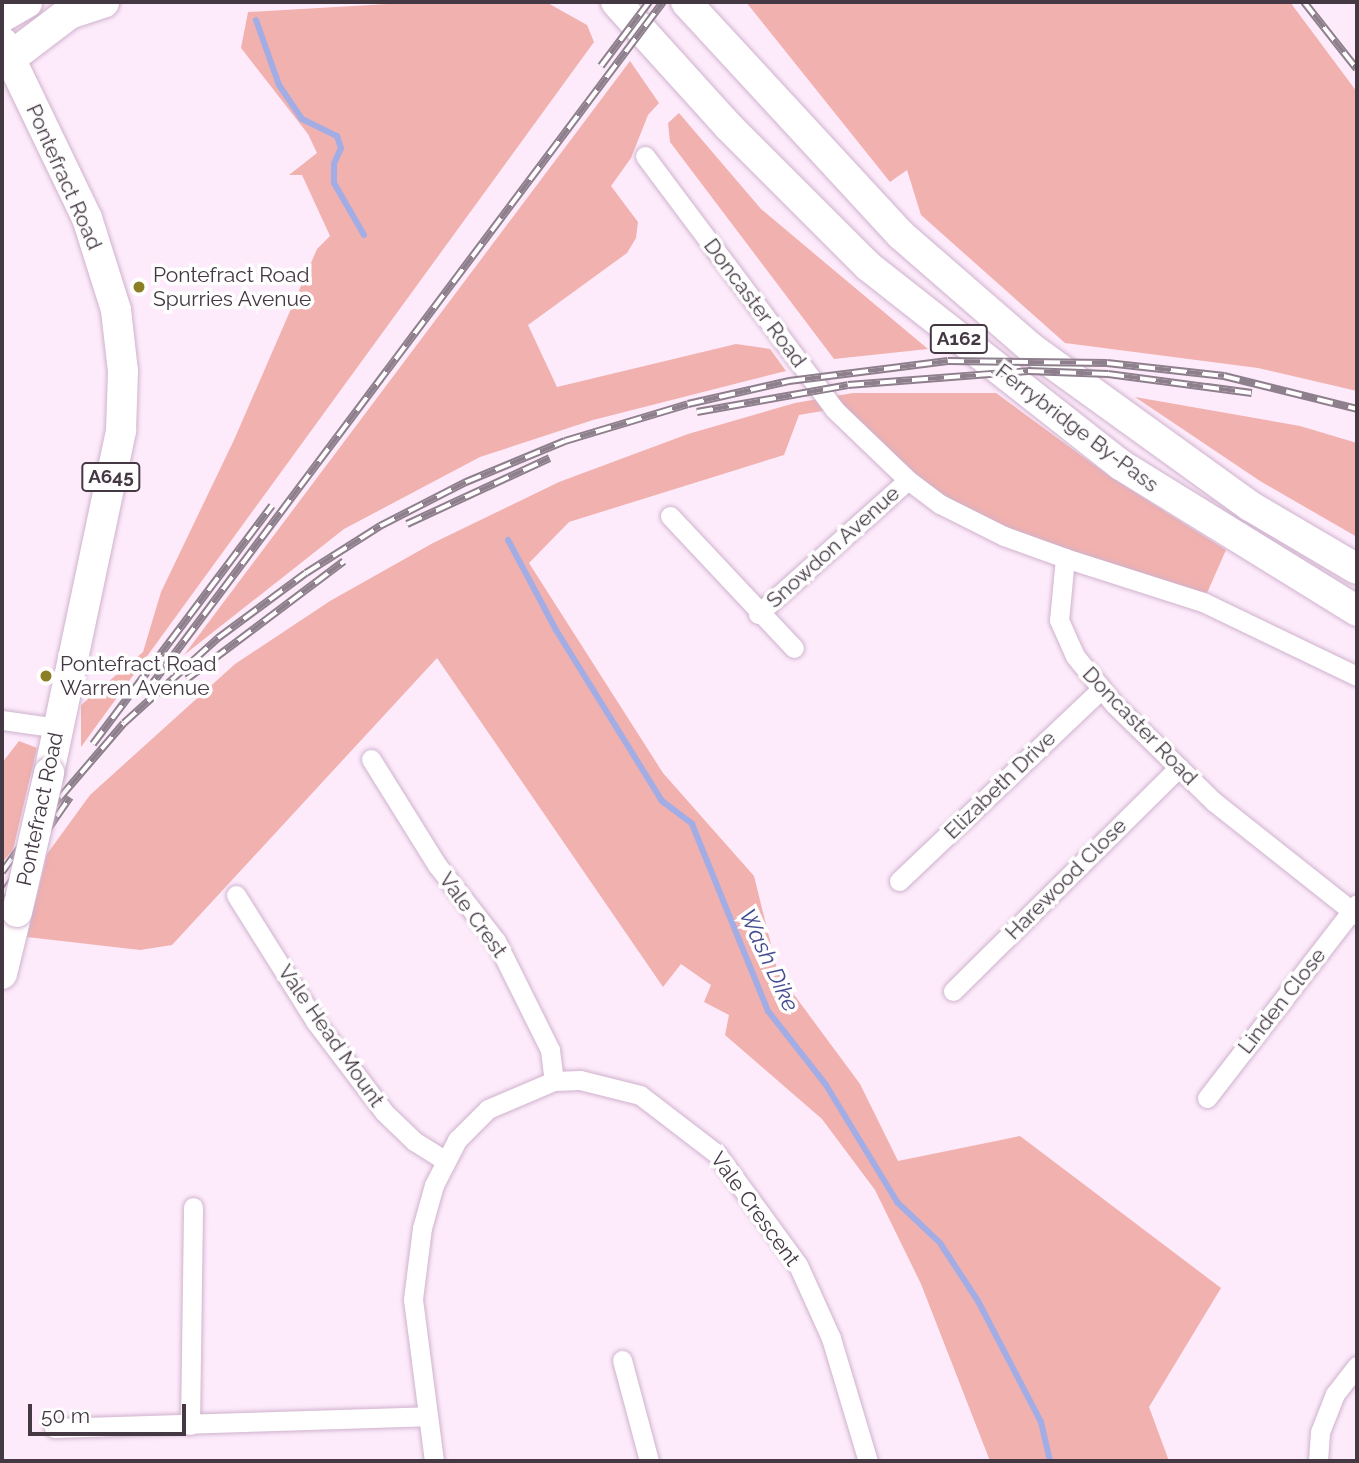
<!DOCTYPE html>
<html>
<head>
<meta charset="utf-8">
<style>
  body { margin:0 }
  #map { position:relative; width:1359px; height:1463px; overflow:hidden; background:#fdebfb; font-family:Raleway,sans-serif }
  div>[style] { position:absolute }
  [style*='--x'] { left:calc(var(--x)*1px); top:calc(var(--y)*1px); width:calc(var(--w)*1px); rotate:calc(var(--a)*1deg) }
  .green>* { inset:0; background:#f1b1ae }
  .stream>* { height:6px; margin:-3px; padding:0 3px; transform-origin:3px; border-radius:3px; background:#a2ade6 }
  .roads { filter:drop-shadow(0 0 2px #cfb2cd) drop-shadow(0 0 2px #cfb2cd) }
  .minor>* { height:19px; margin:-9.5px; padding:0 9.5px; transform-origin:9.5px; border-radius:9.5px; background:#fff }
  .primary>* { height:30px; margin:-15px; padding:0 15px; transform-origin:15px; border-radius:15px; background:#fff }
  .trunk>* { height:32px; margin:-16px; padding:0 16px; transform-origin:16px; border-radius:16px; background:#fff }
  .rail>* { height:8px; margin-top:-4px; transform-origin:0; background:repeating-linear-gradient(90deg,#fefefe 0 16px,#8e7f8c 0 32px); box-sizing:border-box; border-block:2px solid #8e7f8c }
  .bridges { filter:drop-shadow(0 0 2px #cfb2cd) drop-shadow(0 0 2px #cfb2cd) }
  .primary-bridge>* { height:30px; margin:-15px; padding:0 15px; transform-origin:15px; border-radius:15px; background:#fff }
  .dots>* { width:19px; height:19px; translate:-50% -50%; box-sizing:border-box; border:4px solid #fefefe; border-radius:50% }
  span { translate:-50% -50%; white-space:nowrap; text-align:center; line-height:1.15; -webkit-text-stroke:7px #fefefe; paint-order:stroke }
  .shield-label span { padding:2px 5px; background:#fefefe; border:2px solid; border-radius:5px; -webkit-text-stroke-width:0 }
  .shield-label { font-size:19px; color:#443843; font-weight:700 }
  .street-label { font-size:21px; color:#443843 }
  .poi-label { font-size:21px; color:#443843 }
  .left { translate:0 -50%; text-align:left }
  .water-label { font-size:23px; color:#434b91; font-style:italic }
  .frame { position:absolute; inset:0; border:4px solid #443843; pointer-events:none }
  .scale { position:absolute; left:28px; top:1404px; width:158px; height:32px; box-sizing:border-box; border:4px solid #443843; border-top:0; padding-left:9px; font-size:21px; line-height:24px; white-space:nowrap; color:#443843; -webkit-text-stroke:5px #fefefe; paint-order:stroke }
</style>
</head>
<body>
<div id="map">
  <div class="green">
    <div style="clip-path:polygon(422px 2px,546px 2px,587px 25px,594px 42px,81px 747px,81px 705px,143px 652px,161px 592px,234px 440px,317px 249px,330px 236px,302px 175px,289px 175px,317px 153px,308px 134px,241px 48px,248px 12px)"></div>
    <div style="clip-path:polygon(746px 2px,1290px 2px,1357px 92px,1357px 391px,1258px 368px,1065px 343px,921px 215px,907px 170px,890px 182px)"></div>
    <div style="clip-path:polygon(630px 61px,659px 103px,648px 115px,631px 158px,611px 186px,638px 222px,636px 238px,627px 253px,528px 325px,557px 387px,736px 344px,770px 349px,786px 371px,593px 420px,480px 457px,344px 529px,184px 655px)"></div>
    <div style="clip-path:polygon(679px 113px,761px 209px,928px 349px,834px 359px,670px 142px,668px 123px)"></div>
    <div style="clip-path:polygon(853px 393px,996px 393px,1112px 478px,1226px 550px,1203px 602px,940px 504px,834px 409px,799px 415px,784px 455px,569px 522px,529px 563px,663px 773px,754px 876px,778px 973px,860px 1084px,898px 1161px,1020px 1136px,1221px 1288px,1149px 1407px,1169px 1461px,990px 1461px,921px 1284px,875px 1190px,822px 1119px,725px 1035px,729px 1015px,704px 1002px,711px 985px,681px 964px,663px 987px,437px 658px,172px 945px,140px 950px,27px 937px,47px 854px,90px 795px,235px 664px,330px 601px,433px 543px,559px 482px,688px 434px,795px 403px)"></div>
    <div style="clip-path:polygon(1135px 397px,1300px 426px,1357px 443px,1357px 537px,1260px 481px)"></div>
    <div style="clip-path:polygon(19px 741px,37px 748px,13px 850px,2px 863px,2px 763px)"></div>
  </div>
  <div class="stream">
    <div style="--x:256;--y:20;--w:69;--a:70.5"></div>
    <div style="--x:279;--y:85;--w:41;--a:55.9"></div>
    <div style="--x:302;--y:119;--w:39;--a:26"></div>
    <div style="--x:337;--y:136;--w:13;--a:72"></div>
    <div style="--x:341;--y:148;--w:17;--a:114"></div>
    <div style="--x:334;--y:164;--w:19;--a:90"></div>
    <div style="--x:334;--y:183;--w:60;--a:60"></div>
    <div style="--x:508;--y:540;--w:102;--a:61.9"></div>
    <div style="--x:556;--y:630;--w:201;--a:58.2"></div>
    <div style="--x:662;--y:801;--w:38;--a:37"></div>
    <div style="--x:692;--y:824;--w:202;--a:67.9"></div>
    <div style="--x:768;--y:1011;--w:94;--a:51.9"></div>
    <div style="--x:826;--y:1085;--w:137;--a:58.7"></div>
    <div style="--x:897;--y:1202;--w:59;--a:43.6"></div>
    <div style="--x:940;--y:1243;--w:69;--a:56.8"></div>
    <div style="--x:978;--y:1301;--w:136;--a:62.5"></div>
    <div style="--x:1041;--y:1422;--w:40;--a:77"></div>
  </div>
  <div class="roads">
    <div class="minor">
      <div style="--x:645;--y:156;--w:316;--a:53.2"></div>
      <div style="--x:834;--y:409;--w:103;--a:43.8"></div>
      <div style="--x:908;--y:480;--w:40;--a:37"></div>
      <div style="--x:940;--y:504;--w:72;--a:26.6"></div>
      <div style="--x:1004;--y:536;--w:65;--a:19.8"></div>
      <div style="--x:1065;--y:558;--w:62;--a:95.5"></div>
      <div style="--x:1059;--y:620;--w:39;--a:66"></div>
      <div style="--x:1075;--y:656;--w:62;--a:50.9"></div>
      <div style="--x:1114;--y:704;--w:139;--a:44.4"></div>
      <div style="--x:1213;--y:801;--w:184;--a:38.4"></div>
      <div style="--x:670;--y:516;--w:181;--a:46.8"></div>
      <div style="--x:1065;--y:558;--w:145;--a:17.7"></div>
      <div style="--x:1203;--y:602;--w:171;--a:25.7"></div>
      <div style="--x:758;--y:614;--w:201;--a:-41.8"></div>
      <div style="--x:2;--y:720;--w:57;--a:8.1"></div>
      <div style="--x:371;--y:759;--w:125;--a:58.1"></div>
      <div style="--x:437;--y:865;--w:96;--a:52.2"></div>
      <div style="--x:496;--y:941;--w:122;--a:63.6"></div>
      <div style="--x:550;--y:1050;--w:31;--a:83"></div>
      <div style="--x:899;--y:881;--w:279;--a:-43.5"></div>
      <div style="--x:236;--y:895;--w:149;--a:57.9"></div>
      <div style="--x:315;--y:1021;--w:114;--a:52.8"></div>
      <div style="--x:384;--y:1112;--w:42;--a:44"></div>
      <div style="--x:414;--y:1141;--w:36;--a:32"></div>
      <div style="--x:953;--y:991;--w:318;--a:-44.7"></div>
      <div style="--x:1207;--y:1098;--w:245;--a:-52.3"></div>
      <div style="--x:622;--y:1360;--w:105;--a:75"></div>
      <div style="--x:190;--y:1425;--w:218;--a:-89.2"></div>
      <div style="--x:54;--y:1428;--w:372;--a:-1.8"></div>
      <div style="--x:434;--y:1461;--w:163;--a:-97.4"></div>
      <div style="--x:413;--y:1299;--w:72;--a:-82.8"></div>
      <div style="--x:422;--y:1228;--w:45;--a:-74.4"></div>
      <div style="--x:434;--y:1185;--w:51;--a:-62.9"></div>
      <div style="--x:457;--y:1140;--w:44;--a:-45"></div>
      <div style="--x:488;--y:1109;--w:72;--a:-23"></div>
      <div style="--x:554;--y:1081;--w:26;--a:-2"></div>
      <div style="--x:580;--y:1080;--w:62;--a:14"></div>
      <div style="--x:640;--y:1095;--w:97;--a:37.5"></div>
      <div style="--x:717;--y:1154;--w:137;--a:53.9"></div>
      <div style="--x:798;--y:1265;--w:80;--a:65.7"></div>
      <div style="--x:831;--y:1338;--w:128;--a:73.3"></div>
      <div style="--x:1318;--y:1461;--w:29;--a:-86"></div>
      <div style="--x:1320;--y:1432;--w:41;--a:-68.5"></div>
      <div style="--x:1335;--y:1394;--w:36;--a:-52"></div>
    </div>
    <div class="primary">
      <div style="--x:616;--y:2;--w:167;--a:47.9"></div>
      <div style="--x:728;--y:126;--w:198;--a:45"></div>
      <div style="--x:868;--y:266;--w:322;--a:38.2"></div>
      <div style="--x:1121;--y:465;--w:278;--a:31.7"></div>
      <div style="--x:686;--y:2;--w:317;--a:47.3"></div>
      <div style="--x:901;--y:235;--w:172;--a:41"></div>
      <div style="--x:1031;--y:348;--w:270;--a:35.8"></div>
      <div style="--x:1250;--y:506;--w:124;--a:30.5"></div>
      <div style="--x:10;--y:58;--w:178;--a:64.3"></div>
      <div style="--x:87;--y:218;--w:96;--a:72.5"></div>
      <div style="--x:116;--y:310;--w:61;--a:83.5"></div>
      <div style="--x:123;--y:371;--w:60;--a:91.9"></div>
      <div style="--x:121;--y:431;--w:349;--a:101.9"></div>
      <div style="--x:2;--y:974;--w:64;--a:-76.4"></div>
    </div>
    <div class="trunk">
      <div style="--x:2;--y:16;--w:28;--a:-30"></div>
      <div style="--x:2;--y:43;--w:17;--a:62"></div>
      <div style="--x:10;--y:58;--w:74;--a:-37.3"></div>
      <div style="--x:69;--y:13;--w:36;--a:-18"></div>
    </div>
  </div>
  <div class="rail">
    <div style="--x:1304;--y:2;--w:85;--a:51.7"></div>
    <div style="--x:601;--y:66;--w:80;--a:-53.1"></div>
    <div style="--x:697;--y:412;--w:153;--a:-10.1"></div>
    <div style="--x:848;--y:385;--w:181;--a:-4.4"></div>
    <div style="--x:1028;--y:371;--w:80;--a:2.1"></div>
    <div style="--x:1108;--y:374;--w:145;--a:7.5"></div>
    <div style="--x:407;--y:524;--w:157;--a:-24.8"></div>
    <div style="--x:187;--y:679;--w:196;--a:-36.9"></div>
    <div style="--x:146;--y:692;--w:862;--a:-53.16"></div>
    <div style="--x:93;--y:744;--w:298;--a:-53.1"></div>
    <div style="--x:39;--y:822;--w:130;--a:-49.4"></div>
    <div style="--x:124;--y:723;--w:127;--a:-42.1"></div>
    <div style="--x:218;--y:638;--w:109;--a:-36.5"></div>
    <div style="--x:306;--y:573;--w:88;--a:-32.4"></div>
    <div style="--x:380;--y:526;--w:97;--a:-27.1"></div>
    <div style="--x:466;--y:482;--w:107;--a:-22.5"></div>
    <div style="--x:565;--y:441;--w:128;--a:-16.7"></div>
    <div style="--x:688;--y:404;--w:104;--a:-12.8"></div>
    <div style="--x:789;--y:381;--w:160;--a:-7.2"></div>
    <div style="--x:948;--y:361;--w:159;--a:0.7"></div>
    <div style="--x:1107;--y:363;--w:118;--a:6.3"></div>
    <div style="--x:1224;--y:376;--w:137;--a:13.9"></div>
    <div style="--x:2;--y:872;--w:69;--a:-53.8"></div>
    <div style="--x:2;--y:895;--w:119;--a:-55.2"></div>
  </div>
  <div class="bridges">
    <div class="primary-bridge">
      <div style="--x:17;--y:912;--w:143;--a:-77"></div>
    </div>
  </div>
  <div class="dots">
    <div style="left:139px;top:287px;background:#8b7e25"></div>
    <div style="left:46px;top:676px;background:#8b7e25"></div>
  </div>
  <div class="shield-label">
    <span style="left:959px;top:339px">A162</span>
    <span style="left:111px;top:477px">A645</span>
  </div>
  <div class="street-label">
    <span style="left:64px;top:177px;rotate:66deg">Pontefract Road</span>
    <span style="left:755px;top:303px;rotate:53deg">Doncaster Road</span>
    <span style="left:1077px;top:428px;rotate:37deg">Ferrybridge By-Pass</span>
    <span style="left:833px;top:547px;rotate:-42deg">Snowdon Avenue</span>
    <span style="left:1140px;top:726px;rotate:46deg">Doncaster Road</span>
    <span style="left:1000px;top:785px;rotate:-44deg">Elizabeth Drive</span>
    <span style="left:40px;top:809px;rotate:-78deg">Pontefract Road</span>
    <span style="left:1066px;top:879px;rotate:-45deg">Harewood Close</span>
    <span style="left:473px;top:915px;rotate:54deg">Vale Crest</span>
    <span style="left:1282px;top:1001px;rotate:-52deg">Linden Close</span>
    <span style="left:331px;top:1036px;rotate:55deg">Vale Head Mount</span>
    <span style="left:755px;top:1209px;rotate:54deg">Vale Crescent</span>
  </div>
  <div class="poi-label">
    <span class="left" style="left:153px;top:287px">Pontefract Road<br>Spurries Avenue</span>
    <span class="left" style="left:60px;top:676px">Pontefract Road<br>Warren Avenue</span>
  </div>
  <div class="water-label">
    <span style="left:769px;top:960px;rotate:65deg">Wash Dike</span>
  </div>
  <div class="frame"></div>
  <div class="scale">50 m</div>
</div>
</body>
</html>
